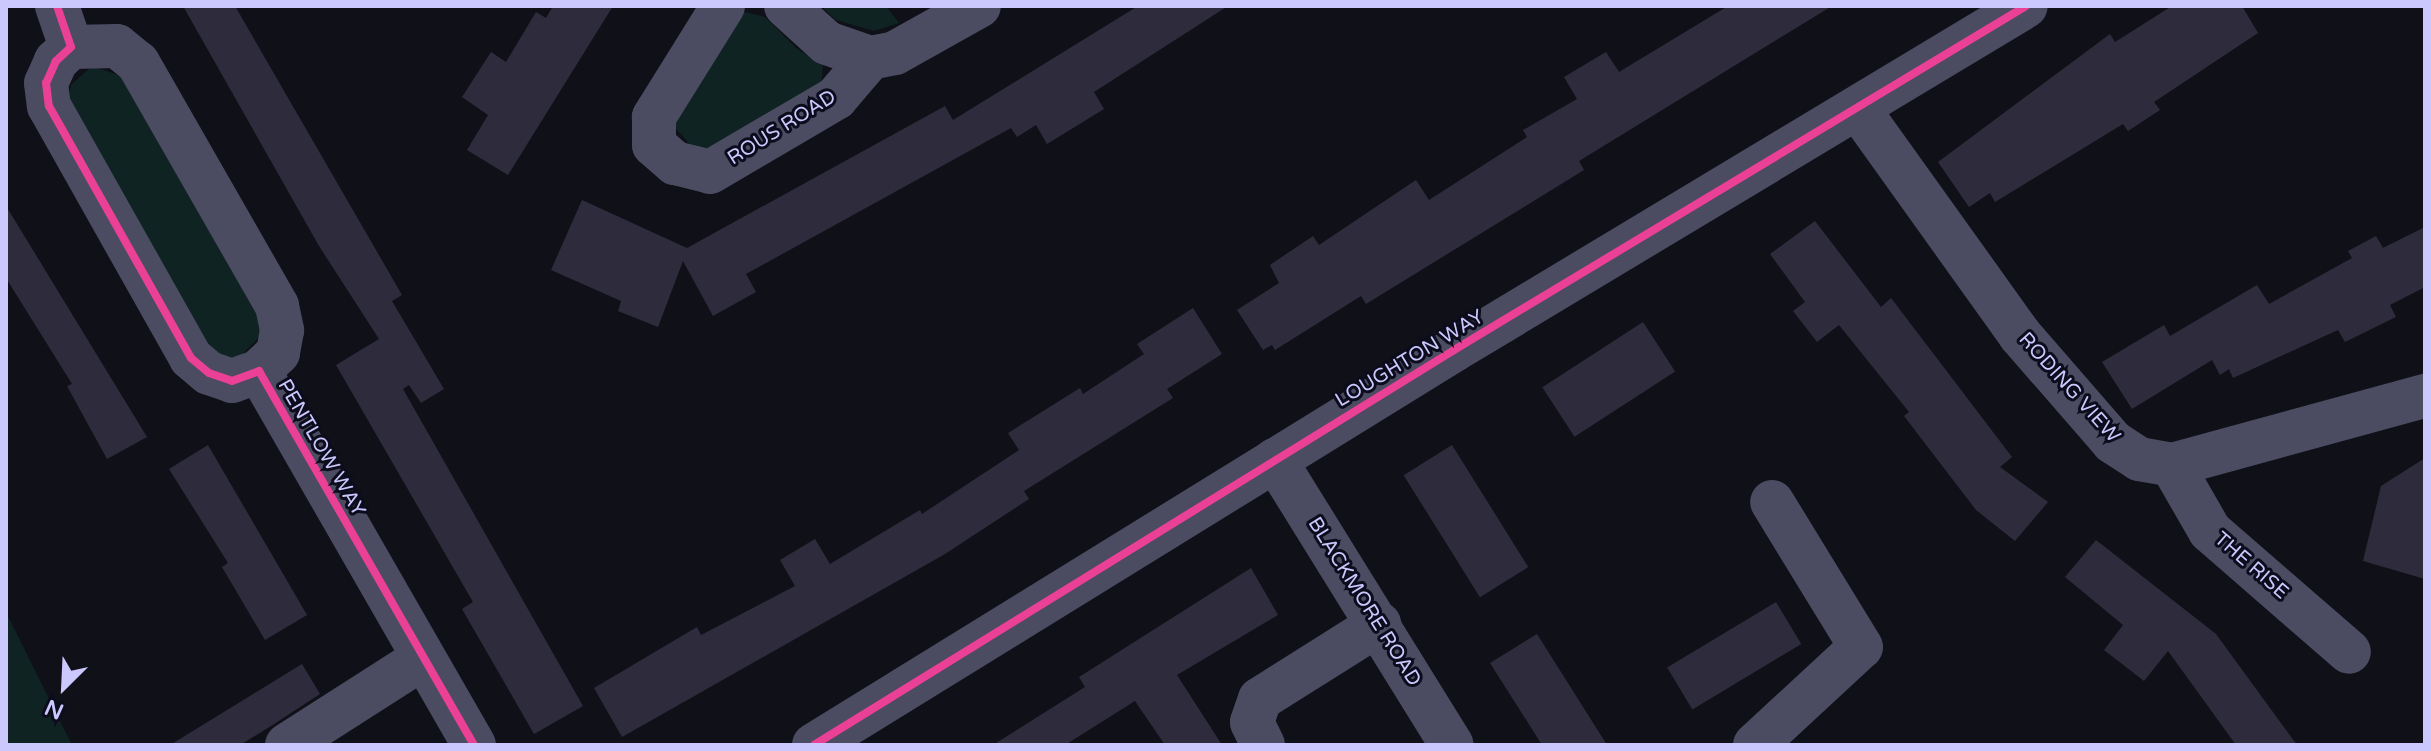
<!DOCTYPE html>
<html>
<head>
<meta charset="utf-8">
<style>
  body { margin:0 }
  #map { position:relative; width:2431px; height:751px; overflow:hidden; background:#101018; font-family:"Varela Round",sans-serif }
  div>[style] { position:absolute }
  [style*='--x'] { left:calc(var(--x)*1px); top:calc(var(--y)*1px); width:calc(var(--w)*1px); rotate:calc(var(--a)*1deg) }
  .green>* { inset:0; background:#0f2322 }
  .building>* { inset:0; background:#2e2c3c; transform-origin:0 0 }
  .minor>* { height:44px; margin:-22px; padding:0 22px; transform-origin:22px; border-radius:22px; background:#4b4b61 }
  .cycleway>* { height:8px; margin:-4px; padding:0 4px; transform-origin:4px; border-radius:4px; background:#ea4096 }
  span { translate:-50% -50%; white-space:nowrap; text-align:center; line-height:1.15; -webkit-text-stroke:6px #0d0c1c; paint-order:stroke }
  .street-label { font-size:20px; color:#cbc8fe }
  .frame { position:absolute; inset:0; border:8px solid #cbc8fe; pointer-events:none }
  .north { position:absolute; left:24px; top:647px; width:80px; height:80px; -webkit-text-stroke:6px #0d0c1c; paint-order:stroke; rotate:204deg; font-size:22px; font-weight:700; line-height:32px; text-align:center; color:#cbc8fe }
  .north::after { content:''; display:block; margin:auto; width:28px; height:36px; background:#cbc8fe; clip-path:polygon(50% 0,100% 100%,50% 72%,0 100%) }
</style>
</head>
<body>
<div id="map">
  <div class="green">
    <div style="clip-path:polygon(821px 6px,886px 6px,899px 23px,874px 31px,836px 20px)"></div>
    <div style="clip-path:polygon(741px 11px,765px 17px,797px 49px,823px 64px,822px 80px,818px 91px,709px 151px,694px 149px,672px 124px)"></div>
    <div style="clip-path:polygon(92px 66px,124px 77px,258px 307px,262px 334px,239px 358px,219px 357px,206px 349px,66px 112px,71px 85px)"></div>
    <div style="clip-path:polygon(6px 612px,72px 745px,6px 745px)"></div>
  </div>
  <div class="building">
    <div style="clip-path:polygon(183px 6px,235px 6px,402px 295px,392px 301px,444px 389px,421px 403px,409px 385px,403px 389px,583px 706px,534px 734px,462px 609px,473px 602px,336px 365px,379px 339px,319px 246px)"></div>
    <div style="clip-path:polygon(553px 6px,613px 6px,508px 175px,467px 150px,488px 115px,462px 97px,491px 52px,506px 62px,536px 12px,546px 18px)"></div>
    <div style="clip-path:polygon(1138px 6px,1228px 6px,1094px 92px,1104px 109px,1047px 144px,1036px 125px,1017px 137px,1011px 128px,746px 274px,756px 292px,713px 316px,683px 261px,658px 327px,618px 311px,621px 301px,551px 270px,582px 200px,687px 248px,945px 106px,953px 120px)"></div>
    <div style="clip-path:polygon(1728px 6px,1832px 6px,1579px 161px,1584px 170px,1366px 304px,1361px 296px,1275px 350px,1272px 345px,1263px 350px,1237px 310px,1279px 283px,1270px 265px,1313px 236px,1319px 245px,1416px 180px,1429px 200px,1527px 137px,1523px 130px,1577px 99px,1564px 77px,1606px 52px,1619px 72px)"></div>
    <div style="clip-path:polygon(2172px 6px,2242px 6px,2258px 33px,2154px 102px,2160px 110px,2128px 131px,2123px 124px,1995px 202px,1990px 193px,1969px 207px,1938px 162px,2110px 34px,2115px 42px)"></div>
    <div style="clip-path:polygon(6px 206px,147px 437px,107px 459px,67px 386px,72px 384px,6px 278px)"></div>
    <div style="clip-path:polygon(1815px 221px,1881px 307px,1891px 298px,2012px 457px,2000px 467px,2048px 502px,2015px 541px,1976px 510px,1904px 416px,1909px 412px,1839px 325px,1817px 342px,1793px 311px,1805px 302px,1770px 254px)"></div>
    <div style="clip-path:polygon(2425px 227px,2425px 287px,2390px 305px,2396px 317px,2345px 342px,2338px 330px,2233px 378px,2229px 369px,2220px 375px,2212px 360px,2132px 409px,2102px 362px,2164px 325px,2170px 336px,2257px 285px,2269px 304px,2352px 258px,2348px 251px,2376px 236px,2383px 248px)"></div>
    <div style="clip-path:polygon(1193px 308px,1222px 354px,1167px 389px,1173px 398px,1024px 491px,1029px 499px,945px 554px,622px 737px,594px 688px,697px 627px,701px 635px,795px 586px,780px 560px,815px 539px,830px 564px,920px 510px,922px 514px,1019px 450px,1008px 433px,1080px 388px,1083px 394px,1144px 354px,1137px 344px)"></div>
    <div style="left:1643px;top:322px;width:59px;height:120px;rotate:57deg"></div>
    <div style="clip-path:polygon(208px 445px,307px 615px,265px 640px,222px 567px,228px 563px,169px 469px)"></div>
    <div style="left:1452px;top:445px;width:144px;height:57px;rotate:58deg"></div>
    <div style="clip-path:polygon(2425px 458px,2425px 579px,2363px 561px,2381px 486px)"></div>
    <div style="clip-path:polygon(2096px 540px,2216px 634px,2297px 745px,2236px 745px,2168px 651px,2144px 681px,2104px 650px,2123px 625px,2065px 577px)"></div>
    <div style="clip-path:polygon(1251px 568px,1278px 615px,1177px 675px,1222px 745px,1165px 745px,1135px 701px,1065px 745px,993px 745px,1085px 687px,1079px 677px)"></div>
    <div style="left:1776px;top:602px;width:49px;height:127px;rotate:59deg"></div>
    <div style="clip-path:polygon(1537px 634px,1607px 745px,1542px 745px,1490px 663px)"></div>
    <div style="clip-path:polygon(302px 664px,320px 694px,271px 726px,240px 745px,170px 745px)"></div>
  </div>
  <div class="minor">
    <div style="--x:57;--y:6;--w:43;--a:71.1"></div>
    <div style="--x:71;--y:47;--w:21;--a:137"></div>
    <div style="--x:56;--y:61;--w:24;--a:114"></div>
    <div style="--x:46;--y:83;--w:23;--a:83"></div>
    <div style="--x:49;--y:106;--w:289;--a:60.6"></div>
    <div style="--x:191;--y:358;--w:23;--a:40"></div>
    <div style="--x:209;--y:373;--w:24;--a:19"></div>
    <div style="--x:232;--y:381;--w:29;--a:-20"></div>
    <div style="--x:259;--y:371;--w:431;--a:60.1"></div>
    <div style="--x:723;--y:6;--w:131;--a:121.9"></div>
    <div style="--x:654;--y:117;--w:28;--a:90"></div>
    <div style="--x:654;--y:145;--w:28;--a:41"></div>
    <div style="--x:675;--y:163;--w:36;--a:14"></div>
    <div style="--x:710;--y:172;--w:146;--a:-30.4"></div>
    <div style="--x:836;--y:98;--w:52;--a:-49.6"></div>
    <div style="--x:786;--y:6;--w:55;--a:42.1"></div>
    <div style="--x:827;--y:43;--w:46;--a:19.2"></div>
    <div style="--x:870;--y:58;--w:25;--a:-11"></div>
    <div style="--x:895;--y:53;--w:96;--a:-29.2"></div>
    <div style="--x:71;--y:47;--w:46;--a:-1.2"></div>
    <div style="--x:117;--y:46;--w:27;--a:39"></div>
    <div style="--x:138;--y:63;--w:280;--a:60.2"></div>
    <div style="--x:277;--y:306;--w:25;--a:78"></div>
    <div style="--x:282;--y:330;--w:23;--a:100"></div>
    <div style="--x:278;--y:353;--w:26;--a:137"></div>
    <div style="--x:1859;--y:110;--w:277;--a:54.4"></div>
    <div style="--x:2020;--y:335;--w:142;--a:49"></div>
    <div style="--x:2113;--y:442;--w:31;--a:33"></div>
    <div style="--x:2139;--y:459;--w:34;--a:10"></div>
    <div style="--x:2172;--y:465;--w:262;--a:-15.3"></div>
    <div style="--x:1275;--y:460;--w:335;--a:58.2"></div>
    <div style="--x:2172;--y:465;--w:76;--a:60.1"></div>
    <div style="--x:2210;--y:531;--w:184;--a:41"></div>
    <div style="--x:287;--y:745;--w:161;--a:-32.6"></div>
    <div style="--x:814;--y:745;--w:752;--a:-31.68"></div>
    <div style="--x:1454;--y:350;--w:667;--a:-31.02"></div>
    <div style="--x:1263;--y:745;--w:25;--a:-116"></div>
    <div style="--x:1252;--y:722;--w:24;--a:-71"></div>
    <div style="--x:1260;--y:699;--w:141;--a:-32.2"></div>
    <div style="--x:1755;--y:745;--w:144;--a:-42.8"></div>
    <div style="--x:1861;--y:647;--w:170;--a:-121.5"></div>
  </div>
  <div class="cycleway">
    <div style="--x:57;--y:6;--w:43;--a:71.1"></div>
    <div style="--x:71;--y:47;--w:21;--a:137"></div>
    <div style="--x:56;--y:61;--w:24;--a:114"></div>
    <div style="--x:46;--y:83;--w:23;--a:83"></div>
    <div style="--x:49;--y:106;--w:289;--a:60.6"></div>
    <div style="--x:191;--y:358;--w:23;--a:40"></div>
    <div style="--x:209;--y:373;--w:24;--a:19"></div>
    <div style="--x:232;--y:381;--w:29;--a:-20"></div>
    <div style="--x:259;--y:371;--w:431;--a:60.1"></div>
    <div style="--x:814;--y:745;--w:752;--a:-31.68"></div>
    <div style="--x:1454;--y:350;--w:667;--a:-31.02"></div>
  </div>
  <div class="street-label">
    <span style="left:782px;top:128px;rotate:-32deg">ROUS ROAD</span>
    <span style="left:1410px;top:359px;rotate:-31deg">LOUGHTON WAY</span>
    <span style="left:2069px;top:388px;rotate:48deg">RODING VIEW</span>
    <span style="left:321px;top:448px;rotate:60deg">PENTLOW WAY</span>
    <span style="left:2251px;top:566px;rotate:41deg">THE RISE</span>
    <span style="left:1364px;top:602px;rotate:58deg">BLACKMORE ROAD</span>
  </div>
  <div class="frame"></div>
  <div class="north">N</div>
</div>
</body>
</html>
